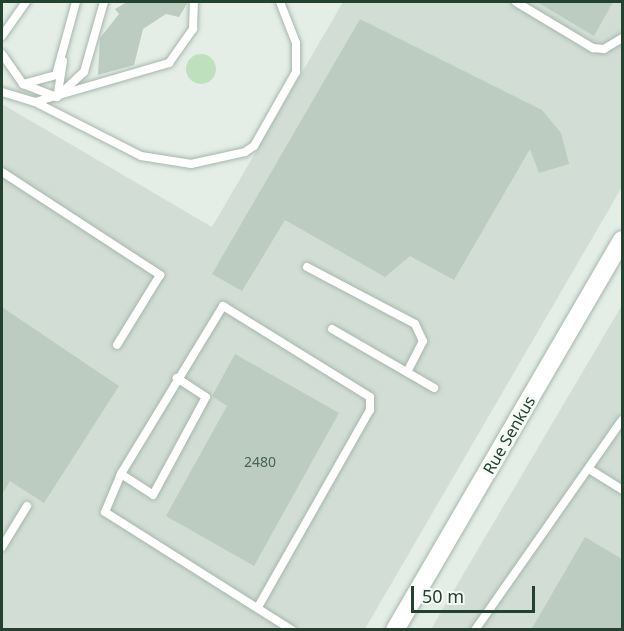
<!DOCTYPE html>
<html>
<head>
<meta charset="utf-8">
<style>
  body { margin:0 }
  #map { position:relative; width:624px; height:631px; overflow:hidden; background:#e4eee7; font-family:"Noto Sans",sans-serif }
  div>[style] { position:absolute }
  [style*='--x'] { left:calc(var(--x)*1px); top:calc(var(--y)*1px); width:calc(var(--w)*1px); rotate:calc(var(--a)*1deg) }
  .built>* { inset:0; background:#d2ded5 }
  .green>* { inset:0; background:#bfe0bd }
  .round { border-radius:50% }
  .building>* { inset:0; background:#bcccc1 }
  .roads { filter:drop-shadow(0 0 2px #a6b7ac) drop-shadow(0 0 2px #a6b7ac) }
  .lane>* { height:8px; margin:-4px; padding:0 4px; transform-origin:4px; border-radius:4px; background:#fff }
  .secondary>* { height:18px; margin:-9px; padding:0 9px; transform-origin:9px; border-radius:9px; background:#fff }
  span { translate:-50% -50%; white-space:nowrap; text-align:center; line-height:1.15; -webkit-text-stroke:6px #f5faf6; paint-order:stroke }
  .number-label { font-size:14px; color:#496454 }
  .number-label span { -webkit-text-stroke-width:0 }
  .street-label { font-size:16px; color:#23412f }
  .frame { position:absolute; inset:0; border:3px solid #23412f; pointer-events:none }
  .scale { position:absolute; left:411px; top:586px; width:124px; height:27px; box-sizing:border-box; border:3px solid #23412f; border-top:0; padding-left:8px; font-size:18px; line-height:21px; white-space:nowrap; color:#23412f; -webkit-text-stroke:4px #f5faf6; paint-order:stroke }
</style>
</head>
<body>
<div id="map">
  <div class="built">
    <div style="clip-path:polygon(343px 2px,622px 2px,622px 187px,365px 629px,2px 629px,2px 104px,212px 227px)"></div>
    <div style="clip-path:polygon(622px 305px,622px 629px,431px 629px)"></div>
  </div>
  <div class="green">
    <div class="round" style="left:186px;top:54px;width:30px;height:30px"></div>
  </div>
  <div class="building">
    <div style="clip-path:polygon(127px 2px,188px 2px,179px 17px,166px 14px,143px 29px,134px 65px,98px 75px,100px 38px,119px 14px,115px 9px)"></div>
    <div style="clip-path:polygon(537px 2px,613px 2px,594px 36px)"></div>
    <div style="clip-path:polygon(360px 19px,542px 110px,561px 133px,569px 164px,539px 173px,530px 149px,454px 280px,410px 256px,385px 277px,285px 220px,242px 291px,212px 274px)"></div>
    <div style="clip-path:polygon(2px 307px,119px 386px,44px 503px,10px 481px,2px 495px)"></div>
    <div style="clip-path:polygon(235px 354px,339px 413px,254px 566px,166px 516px,227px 406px,212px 396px)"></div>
    <div style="clip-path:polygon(585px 537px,622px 559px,622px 630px,531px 630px)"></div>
  </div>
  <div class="roads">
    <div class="lane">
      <div style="--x:516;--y:2;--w:90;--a:30.9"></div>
      <div style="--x:593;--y:48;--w:11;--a:5"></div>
      <div style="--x:604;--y:49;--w:21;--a:-31"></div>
      <div style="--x:2;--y:36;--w:42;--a:-54.8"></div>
      <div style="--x:2;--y:54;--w:37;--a:55"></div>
      <div style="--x:23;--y:84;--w:36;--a:21"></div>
      <div style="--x:63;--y:61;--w:36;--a:99"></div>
      <div style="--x:57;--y:97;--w:37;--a:-43"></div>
      <div style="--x:84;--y:72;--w:73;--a:-74.1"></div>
      <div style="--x:23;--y:84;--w:34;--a:-15"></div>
      <div style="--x:56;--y:75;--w:76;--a:-74.7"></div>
      <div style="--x:2;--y:92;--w:34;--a:17"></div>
      <div style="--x:35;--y:102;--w:140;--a:-16.2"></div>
      <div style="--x:169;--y:63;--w:42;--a:-54.8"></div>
      <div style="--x:193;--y:29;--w:27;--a:-88"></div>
      <div style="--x:35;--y:102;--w:119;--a:27"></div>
      <div style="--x:141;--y:156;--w:51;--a:9.1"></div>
      <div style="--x:191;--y:164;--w:55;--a:-12.5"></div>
      <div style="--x:245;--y:152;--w:11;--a:-34"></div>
      <div style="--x:254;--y:146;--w:85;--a:-60.4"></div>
      <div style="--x:296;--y:72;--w:29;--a:-90"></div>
      <div style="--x:296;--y:43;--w:44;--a:-111.3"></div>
      <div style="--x:2;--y:172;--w:189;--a:33.1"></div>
      <div style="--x:160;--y:275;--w:82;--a:121.6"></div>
      <div style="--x:307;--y:267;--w:122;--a:27.8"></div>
      <div style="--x:415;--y:324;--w:19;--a:65"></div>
      <div style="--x:423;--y:341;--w:35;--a:117"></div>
      <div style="--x:332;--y:329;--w:118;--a:30"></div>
      <div style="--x:589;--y:469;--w:39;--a:32"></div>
      <div style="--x:121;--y:474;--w:38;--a:33"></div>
      <div style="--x:153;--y:495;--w:111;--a:-61.6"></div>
      <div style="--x:206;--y:397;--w:35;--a:-147"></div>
      <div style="--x:2;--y:547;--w:48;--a:-58.6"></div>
      <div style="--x:258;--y:607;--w:227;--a:-60.4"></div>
      <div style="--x:370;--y:410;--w:13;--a:-90"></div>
      <div style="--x:370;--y:397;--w:173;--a:-148.2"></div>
      <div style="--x:223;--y:306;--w:197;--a:121.3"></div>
      <div style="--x:121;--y:474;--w:41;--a:112.8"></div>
      <div style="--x:105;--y:512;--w:221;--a:32.3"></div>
      <div style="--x:475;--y:630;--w:256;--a:-55"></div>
    </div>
    <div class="secondary">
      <div style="--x:395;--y:630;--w:451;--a:-59.8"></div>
    </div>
  </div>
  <div class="number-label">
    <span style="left:260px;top:462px">2480</span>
  </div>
  <div class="street-label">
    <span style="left:509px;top:435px;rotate:-60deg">Rue Senkus</span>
  </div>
  <div class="frame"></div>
  <div class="scale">50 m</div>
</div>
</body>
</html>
